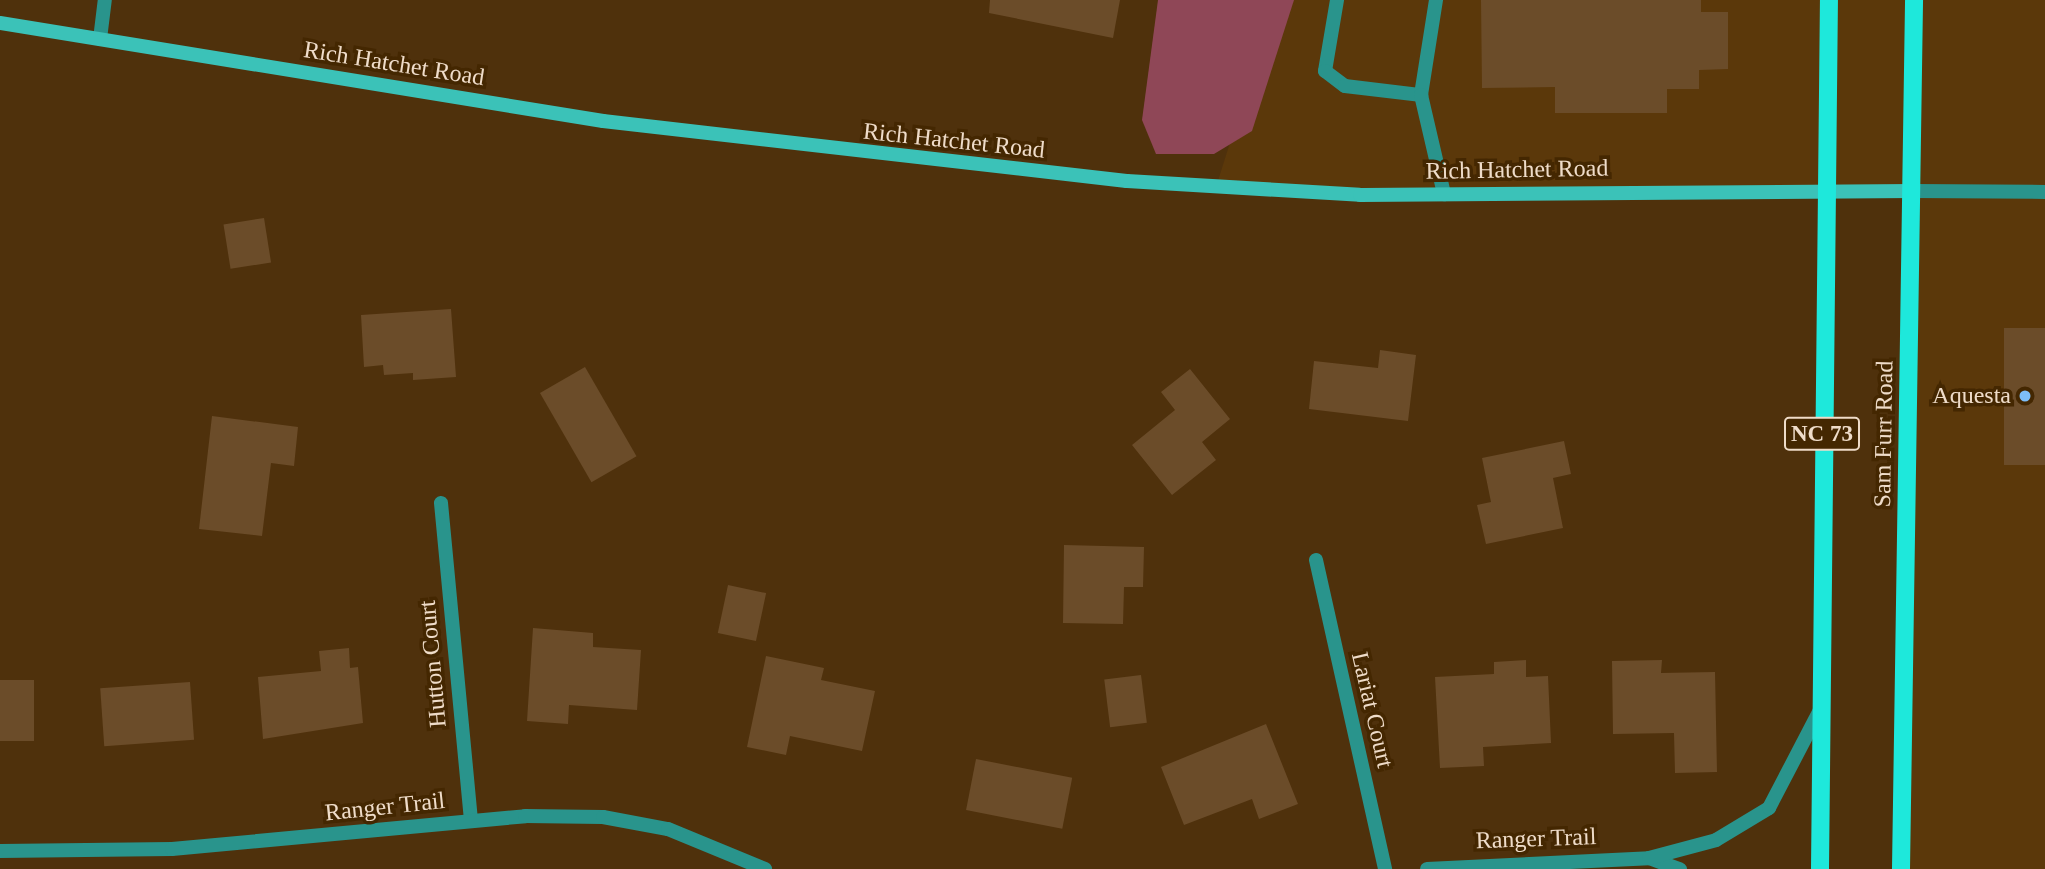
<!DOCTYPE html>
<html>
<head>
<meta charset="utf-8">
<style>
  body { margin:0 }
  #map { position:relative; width:2045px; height:869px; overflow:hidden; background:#4f310c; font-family:"Times New Roman",serif }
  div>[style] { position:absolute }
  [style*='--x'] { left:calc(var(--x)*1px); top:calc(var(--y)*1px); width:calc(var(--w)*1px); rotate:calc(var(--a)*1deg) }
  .built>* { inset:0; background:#5b380a }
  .green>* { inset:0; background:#8f4757 }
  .building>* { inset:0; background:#6b4c29; transform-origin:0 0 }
  .lane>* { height:14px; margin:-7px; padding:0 7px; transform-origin:7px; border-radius:7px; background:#29948c }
  .street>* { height:14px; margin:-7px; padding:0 7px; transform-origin:7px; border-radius:7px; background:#29948c }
  .secondary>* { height:14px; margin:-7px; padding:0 7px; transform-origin:7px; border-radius:7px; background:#3bc2b8 }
  .primary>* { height:18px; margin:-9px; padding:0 9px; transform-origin:9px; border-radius:9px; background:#1ee8db }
  .dots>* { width:19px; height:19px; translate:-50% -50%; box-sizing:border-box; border:4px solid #442701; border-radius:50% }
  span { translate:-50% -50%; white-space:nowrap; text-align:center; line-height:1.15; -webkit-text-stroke:7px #442701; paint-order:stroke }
  .shield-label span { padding:2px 5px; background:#442701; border:2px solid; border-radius:5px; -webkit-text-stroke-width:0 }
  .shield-label { font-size:23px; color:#efdcc9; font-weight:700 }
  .street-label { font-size:24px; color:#efdcc9 }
  .poi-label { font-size:24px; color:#efdcc9 }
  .right { translate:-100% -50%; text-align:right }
</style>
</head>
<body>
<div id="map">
  <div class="built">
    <div style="clip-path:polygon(1275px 0,2045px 0,2045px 869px,1901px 869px,1912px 191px,1216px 187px)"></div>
  </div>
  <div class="green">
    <div style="clip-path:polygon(1158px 0,1294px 0,1252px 131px,1214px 154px,1156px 154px,1142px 120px)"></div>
  </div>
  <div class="building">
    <div style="clip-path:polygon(990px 0,1120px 0,1113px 38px,989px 13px)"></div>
    <div style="clip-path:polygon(1481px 0,1701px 0,1701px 12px,1728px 12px,1728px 69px,1699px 70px,1699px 89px,1667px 89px,1667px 113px,1555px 113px,1555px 87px,1482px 88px)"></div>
    <div style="left:264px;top:218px;width:45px;height:41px;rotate:81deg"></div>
    <div style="clip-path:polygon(451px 309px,456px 377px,413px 380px,413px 373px,384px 375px,383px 365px,364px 367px,361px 315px)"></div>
    <div style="left:2004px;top:328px;width:41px;height:137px"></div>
    <div style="clip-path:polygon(1380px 350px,1416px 355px,1408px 421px,1309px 409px,1314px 361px,1378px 368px)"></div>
    <div style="left:585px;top:367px;width:103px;height:52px;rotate:60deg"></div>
    <div style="clip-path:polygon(1190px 369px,1230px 419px,1202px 442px,1216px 460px,1172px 495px,1132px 445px,1175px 410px,1161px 392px)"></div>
    <div style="clip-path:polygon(212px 416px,298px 427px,294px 466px,271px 463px,262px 536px,199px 529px)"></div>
    <div style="clip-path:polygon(1564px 441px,1571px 474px,1553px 478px,1563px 528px,1486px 544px,1477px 505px,1491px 502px,1482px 458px)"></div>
    <div style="clip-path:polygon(1064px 545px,1144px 547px,1143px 587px,1124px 587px,1123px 624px,1063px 623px)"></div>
    <div style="left:728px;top:585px;width:39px;height:49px;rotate:12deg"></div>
    <div style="clip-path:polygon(533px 628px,593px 633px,593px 647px,641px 650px,637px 710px,569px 705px,568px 724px,527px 721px)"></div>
    <div style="clip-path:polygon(349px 648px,350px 668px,358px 667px,363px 723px,263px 739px,258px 677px,321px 671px,319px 651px)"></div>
    <div style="clip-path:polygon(766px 656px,824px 668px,821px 680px,875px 691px,862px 751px,790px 736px,786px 755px,747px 747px)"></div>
    <div style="clip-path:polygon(1526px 660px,1526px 677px,1548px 676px,1551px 743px,1483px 747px,1484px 766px,1440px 768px,1435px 677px,1494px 674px,1494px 662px)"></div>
    <div style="clip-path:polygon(1662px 660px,1661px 673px,1715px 672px,1717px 772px,1675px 773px,1674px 733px,1613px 734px,1612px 661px)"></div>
    <div style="left:1141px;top:675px;width:48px;height:37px;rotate:83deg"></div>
    <div style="left:0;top:680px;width:34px;height:61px"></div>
    <div style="left:190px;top:682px;width:58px;height:90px;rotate:86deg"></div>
    <div style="clip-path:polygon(1266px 724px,1298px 804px,1259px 819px,1252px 799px,1184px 825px,1161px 767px)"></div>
    <div style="left:976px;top:759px;width:98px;height:52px;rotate:11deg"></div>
  </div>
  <div class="lane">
    <div style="--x:1337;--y:0;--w:72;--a:99.6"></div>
    <div style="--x:1325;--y:71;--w:25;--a:37"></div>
    <div style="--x:1345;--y:86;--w:77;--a:6.8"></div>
    <div style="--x:1436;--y:0;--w:96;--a:99"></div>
    <div style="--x:1421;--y:95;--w:102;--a:76.9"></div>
    <div style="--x:1913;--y:191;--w:132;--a:0.4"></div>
  </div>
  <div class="street">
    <div style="--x:100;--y:39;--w:39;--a:-83"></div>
    <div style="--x:441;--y:503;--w:318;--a:84.6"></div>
    <div style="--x:1316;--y:560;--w:317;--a:77.4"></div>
    <div style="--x:0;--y:851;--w:172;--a:-0.7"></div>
    <div style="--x:172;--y:849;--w:355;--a:-5.3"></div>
    <div style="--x:525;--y:816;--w:78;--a:0.7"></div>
    <div style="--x:603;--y:817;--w:66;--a:10.5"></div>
    <div style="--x:668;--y:829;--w:105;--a:22.4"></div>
    <div style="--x:1649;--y:858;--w:33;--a:20"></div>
    <div style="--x:1427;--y:869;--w:222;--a:-2.8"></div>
    <div style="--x:1649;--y:858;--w:69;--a:-15"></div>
    <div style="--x:1716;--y:840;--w:62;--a:-31.1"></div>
    <div style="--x:1769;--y:808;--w:113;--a:-62.5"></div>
  </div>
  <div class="secondary">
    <div style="--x:0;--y:23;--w:611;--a:9.23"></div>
    <div style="--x:603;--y:121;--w:527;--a:6.53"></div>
    <div style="--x:1127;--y:181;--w:233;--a:3.4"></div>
    <div style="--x:1360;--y:195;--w:553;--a:-0.41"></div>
  </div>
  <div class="primary">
    <div style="--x:1820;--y:869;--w:869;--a:-89.41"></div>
    <div style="--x:1901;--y:869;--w:869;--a:-89.14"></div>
  </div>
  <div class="dots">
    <div style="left:2025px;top:396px;background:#7dbef9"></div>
  </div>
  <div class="shield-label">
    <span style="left:1822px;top:434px">NC 73</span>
  </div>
  <div class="street-label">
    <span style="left:394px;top:64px;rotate:9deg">Rich Hatchet Road</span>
    <span style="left:954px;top:141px;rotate:6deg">Rich Hatchet Road</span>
    <span style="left:1517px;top:170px;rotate:-1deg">Rich Hatchet Road</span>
    <span style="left:1884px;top:434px;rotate:-89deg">Sam Furr Road</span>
    <span style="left:433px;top:664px;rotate:-95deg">Hutton Court</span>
    <span style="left:1372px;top:710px;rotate:77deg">Lariat Court</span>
    <span style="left:385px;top:807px;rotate:-6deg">Ranger Trail</span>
    <span style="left:1536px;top:839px;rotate:-2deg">Ranger Trail</span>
  </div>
  <div class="poi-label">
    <span class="right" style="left:2011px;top:396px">Aquesta</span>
  </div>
</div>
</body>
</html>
